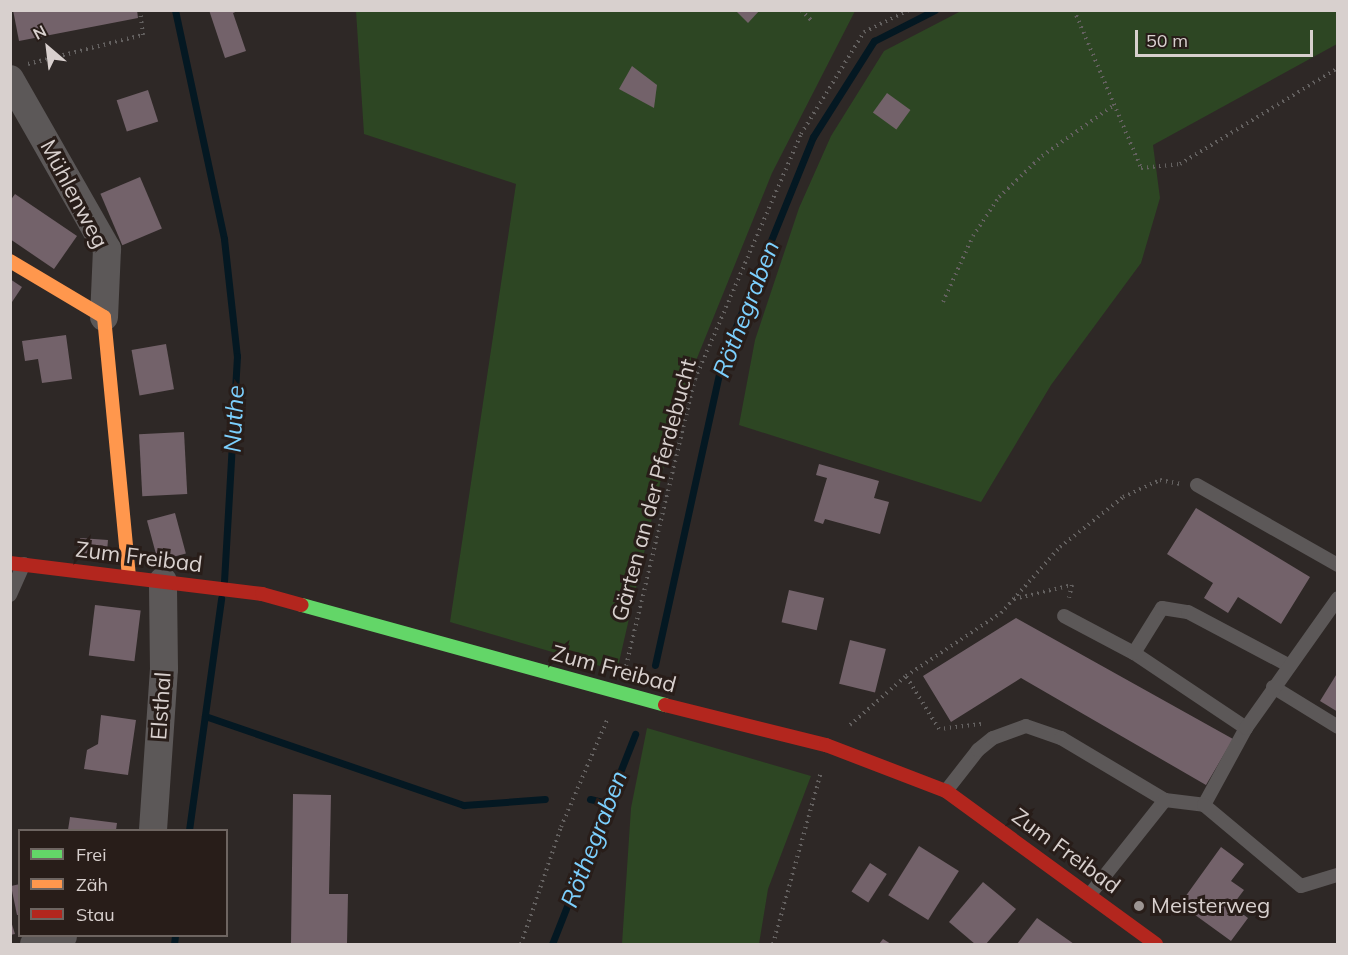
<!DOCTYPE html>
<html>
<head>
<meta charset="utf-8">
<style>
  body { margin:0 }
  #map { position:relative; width:1348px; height:955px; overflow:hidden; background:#2e2826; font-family:Mulish,sans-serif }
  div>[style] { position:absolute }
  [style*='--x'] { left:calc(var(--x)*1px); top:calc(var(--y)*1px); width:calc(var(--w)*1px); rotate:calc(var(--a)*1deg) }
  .green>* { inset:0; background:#2d4623 }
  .stream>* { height:7px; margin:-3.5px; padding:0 3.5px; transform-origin:3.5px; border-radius:3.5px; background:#041822 }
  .building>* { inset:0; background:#73626a; transform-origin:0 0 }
  .path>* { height:4px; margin-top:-2px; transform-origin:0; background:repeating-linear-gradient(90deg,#646160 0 1.5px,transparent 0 6px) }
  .lane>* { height:14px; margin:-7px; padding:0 7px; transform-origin:7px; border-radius:7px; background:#5c5858 }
  .street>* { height:28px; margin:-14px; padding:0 14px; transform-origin:14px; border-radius:14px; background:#5c5858 }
  .fast>* { height:14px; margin:-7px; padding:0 7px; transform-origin:7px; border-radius:7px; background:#63d668 }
  .slow>* { height:14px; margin:-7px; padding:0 7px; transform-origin:7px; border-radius:7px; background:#ff974d }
  .jam>* { height:14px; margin:-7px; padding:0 7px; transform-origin:7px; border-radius:7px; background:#b3261e }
  .dots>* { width:16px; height:16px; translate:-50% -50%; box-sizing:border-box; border:3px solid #281d19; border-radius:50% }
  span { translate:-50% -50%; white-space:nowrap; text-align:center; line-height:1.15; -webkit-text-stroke:6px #281d19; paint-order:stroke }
  .street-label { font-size:22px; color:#d8d0ce }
  .poi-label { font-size:22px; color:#d8d0ce }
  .left { translate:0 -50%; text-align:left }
  .water-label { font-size:24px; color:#7cd0fe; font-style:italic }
  .frame { position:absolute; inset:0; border:12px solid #d8d0ce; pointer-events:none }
  .legend { position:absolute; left:18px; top:829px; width:210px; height:108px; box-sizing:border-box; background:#281d19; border:2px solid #6e6561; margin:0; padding:8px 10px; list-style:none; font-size:18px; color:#d8d0ce }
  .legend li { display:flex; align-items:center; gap:12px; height:30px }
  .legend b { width:30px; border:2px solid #6e6561 }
  .north { position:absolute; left:18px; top:18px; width:60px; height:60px; -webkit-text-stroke:4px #281d19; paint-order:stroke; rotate:332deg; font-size:16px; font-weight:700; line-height:24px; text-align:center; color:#d8d0ce }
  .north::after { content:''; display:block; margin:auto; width:21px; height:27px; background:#d8d0ce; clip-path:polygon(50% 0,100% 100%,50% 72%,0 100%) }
  .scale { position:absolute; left:1135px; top:30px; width:178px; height:27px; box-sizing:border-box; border:3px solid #d8d0ce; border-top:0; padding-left:8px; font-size:18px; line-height:21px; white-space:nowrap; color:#d8d0ce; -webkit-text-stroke:4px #281d19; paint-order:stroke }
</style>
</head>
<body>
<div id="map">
  <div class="green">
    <div style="clip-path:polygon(356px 11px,855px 11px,772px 173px,678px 405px,617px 671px,450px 622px,516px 184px,364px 134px)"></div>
    <div style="clip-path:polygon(961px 11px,1337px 11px,1337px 44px,1153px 145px,1160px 198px,1141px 263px,1051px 385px,981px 502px,739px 425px,755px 340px,799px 208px,831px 136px,884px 51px)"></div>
    <div style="clip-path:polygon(647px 728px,811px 776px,768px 889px,759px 944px,622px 944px,631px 808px)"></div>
  </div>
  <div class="stream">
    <div style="--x:175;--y:10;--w:234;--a:77.9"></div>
    <div style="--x:224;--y:239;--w:118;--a:83.7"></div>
    <div style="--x:237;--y:356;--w:225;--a:93.3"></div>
    <div style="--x:655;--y:665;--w:311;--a:-77.6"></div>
    <div style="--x:722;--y:361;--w:242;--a:-67.9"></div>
    <div style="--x:813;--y:137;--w:114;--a:-57.6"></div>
    <div style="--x:874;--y:41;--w:68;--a:-26.9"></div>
    <div style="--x:205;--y:716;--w:274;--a:19"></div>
    <div style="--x:464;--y:805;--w:81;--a:-4.2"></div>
    <div style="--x:590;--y:799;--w:18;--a:13"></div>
    <div style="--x:189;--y:830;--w:234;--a:-82.1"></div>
    <div style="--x:174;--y:944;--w:8;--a:-83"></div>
    <div style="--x:552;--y:944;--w:226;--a:-68.4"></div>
  </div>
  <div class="building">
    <div style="clip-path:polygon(13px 10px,137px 10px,138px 18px,19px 41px)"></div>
    <div style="clip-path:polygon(209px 10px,240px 10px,233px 13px,246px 51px,225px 58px)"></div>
    <div style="clip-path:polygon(735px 10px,760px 10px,748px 23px)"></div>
    <div style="clip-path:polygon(632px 66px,657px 85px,654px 108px,619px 89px)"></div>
    <div style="left:148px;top:90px;width:33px;height:33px;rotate:72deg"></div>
    <div style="left:887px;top:93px;width:29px;height:24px;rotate:36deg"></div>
    <div style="left:140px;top:177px;width:56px;height:43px;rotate:67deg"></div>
    <div style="clip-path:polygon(15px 194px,77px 236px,54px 269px,10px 239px,10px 201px)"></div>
    <div style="clip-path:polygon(10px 279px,22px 287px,10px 305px)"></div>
    <div style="clip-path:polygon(66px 335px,72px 379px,42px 383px,38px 359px,25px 361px,22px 341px)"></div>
    <div style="left:166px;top:344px;width:46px;height:35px;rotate:80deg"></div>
    <div style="left:184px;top:432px;width:62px;height:45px;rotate:87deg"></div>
    <div style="clip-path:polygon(819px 464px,879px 481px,874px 498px,889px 502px,880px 534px,825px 519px,823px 524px,814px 521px,827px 478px,816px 475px)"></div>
    <div style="clip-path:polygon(1196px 508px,1310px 577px,1281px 624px,1238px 597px,1228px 613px,1204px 598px,1213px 583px,1167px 554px)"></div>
    <div style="left:175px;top:513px;width:42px;height:29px;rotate:75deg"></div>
    <div style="left:80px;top:538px;width:28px;height:20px;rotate:4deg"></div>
    <div style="left:789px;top:590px;width:36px;height:33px;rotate:13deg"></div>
    <div style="left:95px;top:605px;width:46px;height:51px;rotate:7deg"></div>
    <div style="clip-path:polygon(1016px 618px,1233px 739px,1206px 785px,1021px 678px,951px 722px,923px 676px)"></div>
    <div style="left:850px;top:640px;width:37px;height:45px;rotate:14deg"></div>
    <div style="clip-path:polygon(1338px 672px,1338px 712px,1320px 701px)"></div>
    <div style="clip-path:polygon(101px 715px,136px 720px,128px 775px,84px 769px,87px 750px,98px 744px)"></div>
    <div style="clip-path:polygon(293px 794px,331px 795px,329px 894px,348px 894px,347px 944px,291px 944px)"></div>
    <div style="clip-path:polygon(70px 817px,117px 823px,116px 830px,68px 830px)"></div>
    <div style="left:919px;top:846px;width:47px;height:58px;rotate:32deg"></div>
    <div style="clip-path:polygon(1221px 847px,1244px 864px,1231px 881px,1244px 890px,1232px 906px,1248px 918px,1231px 941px,1180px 904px)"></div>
    <div style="left:870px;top:863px;width:20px;height:34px;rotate:33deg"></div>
    <div style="clip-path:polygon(983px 882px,1016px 909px,986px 944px,975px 944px,949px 922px)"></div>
    <div style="clip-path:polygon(20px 884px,20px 915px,17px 915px,11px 886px)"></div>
    <div style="clip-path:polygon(10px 918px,15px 934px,10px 935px)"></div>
    <div style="clip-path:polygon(1037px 918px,1074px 944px,1017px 944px)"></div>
    <div style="clip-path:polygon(883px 939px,891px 944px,879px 944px)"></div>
  </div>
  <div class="path">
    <div style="--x:801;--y:10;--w:16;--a:45"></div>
    <div style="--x:1074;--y:10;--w:172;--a:67"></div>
    <div style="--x:1141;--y:168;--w:39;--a:-6"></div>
    <div style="--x:1180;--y:164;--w:185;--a:-31.3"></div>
    <div style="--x:28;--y:64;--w:119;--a:-14.2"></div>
    <div style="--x:143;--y:35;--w:25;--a:-97"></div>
    <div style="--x:943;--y:302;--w:72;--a:-65.6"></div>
    <div style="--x:973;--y:236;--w:47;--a:-56.3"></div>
    <div style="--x:999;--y:197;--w:59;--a:-43.6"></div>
    <div style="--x:1042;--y:156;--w:88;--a:-35.3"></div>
    <div style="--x:1014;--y:599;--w:60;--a:-13.6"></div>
    <div style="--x:1072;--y:585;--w:13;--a:103"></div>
    <div style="--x:626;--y:666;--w:295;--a:-76.5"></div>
    <div style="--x:695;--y:379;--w:267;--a:-66.6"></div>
    <div style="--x:801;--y:134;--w:120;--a:-58.3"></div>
    <div style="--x:864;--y:32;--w:50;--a:-26.1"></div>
    <div style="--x:981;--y:724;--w:42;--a:173.2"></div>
    <div style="--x:939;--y:729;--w:62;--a:-121.9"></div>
    <div style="--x:906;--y:676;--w:114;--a:-33.6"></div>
    <div style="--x:1001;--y:613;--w:89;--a:-48.2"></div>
    <div style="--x:1060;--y:547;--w:80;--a:-38.4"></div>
    <div style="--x:1123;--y:497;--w:41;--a:-24.7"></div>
    <div style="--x:1160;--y:480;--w:21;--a:11"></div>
    <div style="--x:850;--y:725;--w:74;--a:-41.2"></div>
    <div style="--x:521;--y:944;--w:124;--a:-71.1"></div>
    <div style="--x:561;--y:827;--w:119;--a:-66.7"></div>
    <div style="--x:773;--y:944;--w:179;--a:-74.4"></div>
  </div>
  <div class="lane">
    <div style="--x:1197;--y:485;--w:162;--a:29.6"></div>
    <div style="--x:10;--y:595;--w:34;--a:-66"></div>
    <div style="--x:1064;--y:616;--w:79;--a:27.9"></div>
    <div style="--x:1134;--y:653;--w:135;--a:33.8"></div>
    <div style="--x:1134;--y:653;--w:53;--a:-58.1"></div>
    <div style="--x:1162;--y:608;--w:26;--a:9"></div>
    <div style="--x:1188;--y:612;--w:115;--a:27.9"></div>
    <div style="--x:1273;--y:687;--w:76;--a:31.6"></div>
    <div style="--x:946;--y:791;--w:52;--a:-52"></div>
    <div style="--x:978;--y:750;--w:19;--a:-39"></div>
    <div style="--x:993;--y:738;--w:35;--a:-20"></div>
    <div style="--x:1026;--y:726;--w:37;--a:19"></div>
    <div style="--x:1061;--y:738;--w:121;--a:30.8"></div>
    <div style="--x:1165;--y:800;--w:39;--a:7"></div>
    <div style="--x:1204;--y:805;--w:88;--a:-61.4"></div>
    <div style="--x:1246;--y:728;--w:159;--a:-54.7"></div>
    <div style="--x:1204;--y:805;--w:126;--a:39.9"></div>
    <div style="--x:1301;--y:886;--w:39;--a:-17"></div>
    <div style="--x:1091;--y:893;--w:119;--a:-51.5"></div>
  </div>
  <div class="street">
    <div style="--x:10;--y:79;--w:196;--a:60.3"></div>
    <div style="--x:107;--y:249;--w:68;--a:92.5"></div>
    <div style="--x:153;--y:830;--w:161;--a:-86.1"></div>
    <div style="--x:164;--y:669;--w:88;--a:-90.7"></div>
    <div style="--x:34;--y:944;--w:30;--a:-15"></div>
  </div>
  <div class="fast">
    <div style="--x:302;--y:605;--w:377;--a:15.4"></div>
  </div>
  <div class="slow">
    <div style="--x:10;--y:261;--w:109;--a:30.8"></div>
    <div style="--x:104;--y:317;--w:259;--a:84.5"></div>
  </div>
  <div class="jam">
    <div style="--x:10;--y:563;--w:254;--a:7"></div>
    <div style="--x:262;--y:594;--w:41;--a:15.4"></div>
    <div style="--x:665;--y:705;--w:166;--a:14"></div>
    <div style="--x:826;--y:745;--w:129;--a:21"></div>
    <div style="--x:946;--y:791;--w:260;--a:36.1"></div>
  </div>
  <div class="dots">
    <div style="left:1139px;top:906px;background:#9c9593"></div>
  </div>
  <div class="street-label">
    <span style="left:74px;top:194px;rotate:62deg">Mühlenweg</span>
    <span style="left:654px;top:490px;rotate:-75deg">Gärten an der Pferdebucht</span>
    <span style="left:139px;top:557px;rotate:7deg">Zum Freibad</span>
    <span style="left:614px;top:669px;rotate:15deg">Zum Freibad</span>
    <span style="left:161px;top:706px;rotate:-86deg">Elsthal</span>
    <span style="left:1066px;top:851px;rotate:36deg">Zum Freibad</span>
  </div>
  <div class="poi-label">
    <span class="left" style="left:1151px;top:906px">Meisterweg</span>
  </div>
  <div class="water-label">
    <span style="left:746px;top:309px;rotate:-69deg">Röthegraben</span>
    <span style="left:234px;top:419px;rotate:-87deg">Nuthe</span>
    <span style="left:594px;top:839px;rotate:-69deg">Röthegraben</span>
  </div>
  <div class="frame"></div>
  <ul class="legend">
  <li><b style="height:8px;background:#63d668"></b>Frei</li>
  <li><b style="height:8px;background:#ff974d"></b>Zäh</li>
  <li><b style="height:8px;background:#b3261e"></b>Stau</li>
  </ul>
  <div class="north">N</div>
  <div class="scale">50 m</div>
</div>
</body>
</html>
